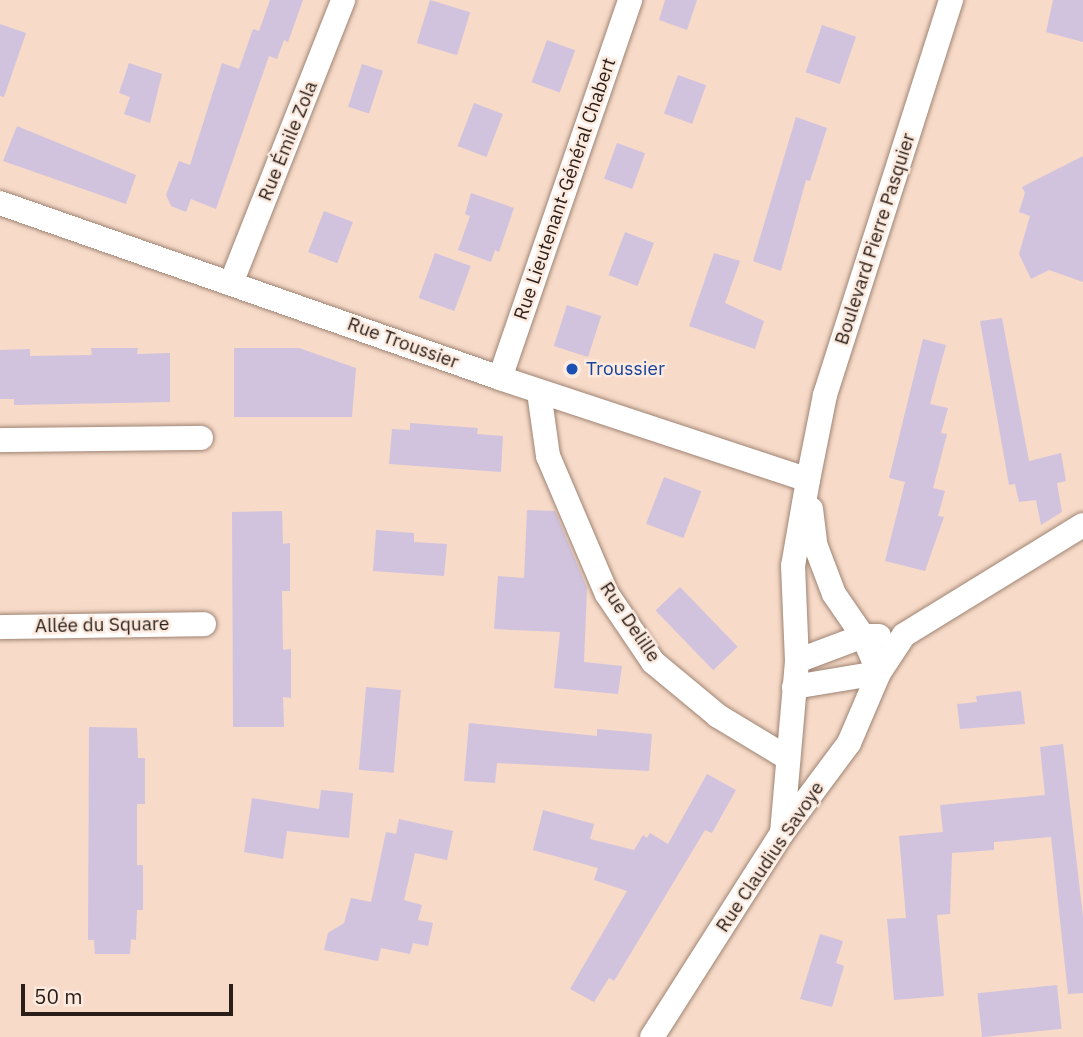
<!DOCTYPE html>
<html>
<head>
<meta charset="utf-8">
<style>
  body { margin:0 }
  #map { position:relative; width:1083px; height:1037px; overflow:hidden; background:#f7dac8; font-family:"IBM Plex Sans",sans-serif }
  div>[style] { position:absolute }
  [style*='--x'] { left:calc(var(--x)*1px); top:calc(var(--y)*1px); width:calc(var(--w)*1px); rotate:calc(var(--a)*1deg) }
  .building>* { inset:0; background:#d1c3de; transform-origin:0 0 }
  .roads { filter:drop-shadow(0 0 2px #9f8474) drop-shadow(0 0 2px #9f8474) }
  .minor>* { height:24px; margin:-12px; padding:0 12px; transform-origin:12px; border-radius:12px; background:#fff }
  .dots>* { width:19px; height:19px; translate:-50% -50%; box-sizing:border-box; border:4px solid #fceadf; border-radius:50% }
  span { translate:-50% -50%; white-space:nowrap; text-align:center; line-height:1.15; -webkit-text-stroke:5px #fceadf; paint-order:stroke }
  .street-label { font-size:19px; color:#291f18 }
  .transit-label { font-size:19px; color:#164399 }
  .left { translate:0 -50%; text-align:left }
  .scale { position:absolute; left:21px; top:984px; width:212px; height:32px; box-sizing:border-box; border:4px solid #291f18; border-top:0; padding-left:9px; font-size:21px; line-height:24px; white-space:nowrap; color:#291f18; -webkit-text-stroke:5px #fceadf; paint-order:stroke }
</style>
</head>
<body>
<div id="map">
  <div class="building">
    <div style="clip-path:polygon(270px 0,303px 0,288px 42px,284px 40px,277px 59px,269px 56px,216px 209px,191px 199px,186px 212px,171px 206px,166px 195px,179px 161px,190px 165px,222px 63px,239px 69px,253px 29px,259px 31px)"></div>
    <div style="left:430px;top:0;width:42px;height:45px;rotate:17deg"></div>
    <div style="clip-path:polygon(665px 0,697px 0,687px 30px,659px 20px)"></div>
    <div style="clip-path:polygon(1053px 0,1083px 0,1083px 42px,1046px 32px)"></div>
    <div style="clip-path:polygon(0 24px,26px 33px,4px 97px,0 96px)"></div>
    <div style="left:822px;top:25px;width:36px;height:50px;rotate:19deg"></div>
    <div style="left:547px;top:40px;width:30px;height:45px;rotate:20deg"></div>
    <div style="clip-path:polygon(129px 63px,162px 74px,150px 123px,124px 114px,130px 97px,119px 93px)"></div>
    <div style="left:362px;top:64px;width:22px;height:45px;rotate:18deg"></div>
    <div style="left:678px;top:75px;width:30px;height:41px;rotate:20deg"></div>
    <div style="left:474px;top:103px;width:31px;height:46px;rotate:21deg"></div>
    <div style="clip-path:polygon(796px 117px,827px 128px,810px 181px,806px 180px,781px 271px,753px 261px)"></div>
    <div style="clip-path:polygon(17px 126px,136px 175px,126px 204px,3px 161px)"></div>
    <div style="left:617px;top:143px;width:30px;height:38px;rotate:20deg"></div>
    <div style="clip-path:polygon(1083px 156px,1083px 282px,1049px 270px,1031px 279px,1019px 254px,1030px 216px,1019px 212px,1025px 193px,1022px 187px)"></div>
    <div style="clip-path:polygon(471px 193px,514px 208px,499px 252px,495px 250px,491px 262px,458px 250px,470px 216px,465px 214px)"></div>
    <div style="left:324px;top:211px;width:31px;height:44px;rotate:21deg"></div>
    <div style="left:625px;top:232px;width:31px;height:46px;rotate:21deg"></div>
    <div style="left:435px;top:253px;width:38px;height:48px;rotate:20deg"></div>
    <div style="clip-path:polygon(714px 253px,740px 261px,725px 303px,764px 321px,755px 349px,689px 326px)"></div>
    <div style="left:567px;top:305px;width:36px;height:43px;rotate:18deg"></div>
    <div style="clip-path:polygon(1002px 318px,1029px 461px,1061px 453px,1066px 481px,1057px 483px,1062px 512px,1041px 525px,1036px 500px,1019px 502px,1015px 484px,1009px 485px,980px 321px)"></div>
    <div style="clip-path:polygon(923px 339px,946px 345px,930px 404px,948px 408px,941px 433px,947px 434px,933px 488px,945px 491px,938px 516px,944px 517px,925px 571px,885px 561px,905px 482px,889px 478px)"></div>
    <div style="clip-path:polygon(91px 348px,138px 348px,137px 354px,170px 353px,170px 402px,14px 405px,14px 399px,0 399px,0 350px,30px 349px,30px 356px,92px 355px)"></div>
    <div style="clip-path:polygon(234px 348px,299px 348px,356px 368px,352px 417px,234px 417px)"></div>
    <div style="clip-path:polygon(410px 423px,478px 428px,477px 434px,503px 436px,501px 472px,389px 464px,392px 429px,410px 430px)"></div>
    <div style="left:664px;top:477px;width:40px;height:50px;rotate:21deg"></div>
    <div style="clip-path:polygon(527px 510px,555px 511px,587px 588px,584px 662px,622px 666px,618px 694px,554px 688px,560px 632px,494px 629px,498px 576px,524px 578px)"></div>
    <div style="clip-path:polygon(282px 511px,283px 544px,290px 543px,290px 591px,282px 591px,283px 650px,291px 649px,291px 698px,283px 697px,284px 727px,233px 727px,232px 512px)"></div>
    <div style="clip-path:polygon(376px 530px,414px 533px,414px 542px,447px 544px,444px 576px,373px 571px)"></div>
    <div style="left:680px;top:587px;width:83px;height:34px;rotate:46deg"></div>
    <div style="left:366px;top:687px;width:35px;height:83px;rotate:5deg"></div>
    <div style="clip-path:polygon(1021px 691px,1025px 724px,960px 729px,957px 704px,977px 702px,976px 696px)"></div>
    <div style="clip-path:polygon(469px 723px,597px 736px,597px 729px,652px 734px,649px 771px,497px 763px,495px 783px,464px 781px)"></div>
    <div style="clip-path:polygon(89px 727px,137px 728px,138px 758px,145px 758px,145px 804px,137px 804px,137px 865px,143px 865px,143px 910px,137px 910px,136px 940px,131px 939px,130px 954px,95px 954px,94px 940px,88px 940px)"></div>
    <div style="clip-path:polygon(1063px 744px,1083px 917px,1083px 993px,1068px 994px,1051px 837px,994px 842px,994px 850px,952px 853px,950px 914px,937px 915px,944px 996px,894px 1000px,887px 919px,906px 918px,899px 836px,943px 832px,940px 805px,1045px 795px,1040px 747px)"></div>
    <div style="clip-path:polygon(707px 774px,736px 790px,712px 833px,705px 830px,614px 981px,609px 978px,594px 1002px,570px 989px,627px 891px,594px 880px,598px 868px,533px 850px,543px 810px,594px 824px,590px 839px,634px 850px,643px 835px,647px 838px,650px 833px,668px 844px)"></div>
    <div style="clip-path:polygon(321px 790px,353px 793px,349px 838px,287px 831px,283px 859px,244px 852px,252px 798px,319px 809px)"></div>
    <div style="clip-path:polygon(399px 819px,453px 831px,447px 860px,415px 853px,404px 900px,422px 905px,418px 920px,433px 923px,428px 946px,413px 943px,410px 954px,381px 948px,378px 961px,324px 950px,328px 933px,344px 923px,351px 898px,371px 902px,386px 832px,396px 834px)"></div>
    <div style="clip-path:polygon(820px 934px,843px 941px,836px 963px,844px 966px,832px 1007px,800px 999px)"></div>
    <div style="left:1057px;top:985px;width:44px;height:80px;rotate:84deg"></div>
  </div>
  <div class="roads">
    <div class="minor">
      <div style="--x:0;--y:203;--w:530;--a:19.29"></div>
      <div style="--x:500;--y:378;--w:324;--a:18.3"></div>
      <div style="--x:232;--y:281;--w:302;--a:-68.4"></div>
      <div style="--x:500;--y:378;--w:400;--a:-71"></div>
      <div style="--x:539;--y:392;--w:65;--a:82"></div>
      <div style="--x:548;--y:456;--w:150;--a:66.9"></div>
      <div style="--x:607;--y:594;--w:82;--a:55.9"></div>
      <div style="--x:653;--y:662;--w:85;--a:39.7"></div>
      <div style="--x:718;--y:716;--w:79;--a:31.1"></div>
      <div style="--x:0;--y:440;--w:201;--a:-0.6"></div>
      <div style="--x:811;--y:509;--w:35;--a:83"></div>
      <div style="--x:815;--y:544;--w:53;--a:69.2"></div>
      <div style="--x:834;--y:594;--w:51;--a:55.4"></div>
      <div style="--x:863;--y:636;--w:40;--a:66.6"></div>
      <div style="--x:0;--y:627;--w:204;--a:-0.8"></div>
      <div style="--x:797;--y:661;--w:71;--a:-20.7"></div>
      <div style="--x:863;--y:636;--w:16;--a:0"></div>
      <div style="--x:794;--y:687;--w:86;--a:-9.4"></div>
      <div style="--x:782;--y:833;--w:173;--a:-85"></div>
      <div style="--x:797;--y:661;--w:95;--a:-92.4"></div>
      <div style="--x:793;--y:566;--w:87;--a:-80.1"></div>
      <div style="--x:808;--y:480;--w:87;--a:-78.7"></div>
      <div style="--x:825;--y:395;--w:415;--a:-72.3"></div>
      <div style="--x:652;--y:1037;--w:242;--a:-57.5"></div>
      <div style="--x:782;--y:833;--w:112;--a:-53.3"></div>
      <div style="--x:849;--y:743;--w:76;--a:-66.8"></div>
      <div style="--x:879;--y:673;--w:45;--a:-56.7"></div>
      <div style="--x:904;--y:635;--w:210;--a:-31.6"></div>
    </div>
  </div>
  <div class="dots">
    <div style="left:572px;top:369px;background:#1a4fb4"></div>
  </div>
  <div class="street-label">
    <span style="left:288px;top:141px;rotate:-68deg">Rue Émile Zola</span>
    <span style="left:565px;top:189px;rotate:-71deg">Rue Lieutenant-Général Chabert</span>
    <span style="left:875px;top:239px;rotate:-72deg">Boulevard Pierre Pasquier</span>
    <span style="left:403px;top:343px;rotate:20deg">Rue Troussier</span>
    <span style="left:630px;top:622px;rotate:56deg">Rue Delille</span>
    <span style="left:102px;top:625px;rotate:-1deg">Allée du Square</span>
    <span style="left:770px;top:857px;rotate:-56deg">Rue Claudius Savoye</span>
  </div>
  <div class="transit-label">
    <span class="left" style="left:586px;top:369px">Troussier</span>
  </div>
  <div class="scale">50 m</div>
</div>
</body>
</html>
